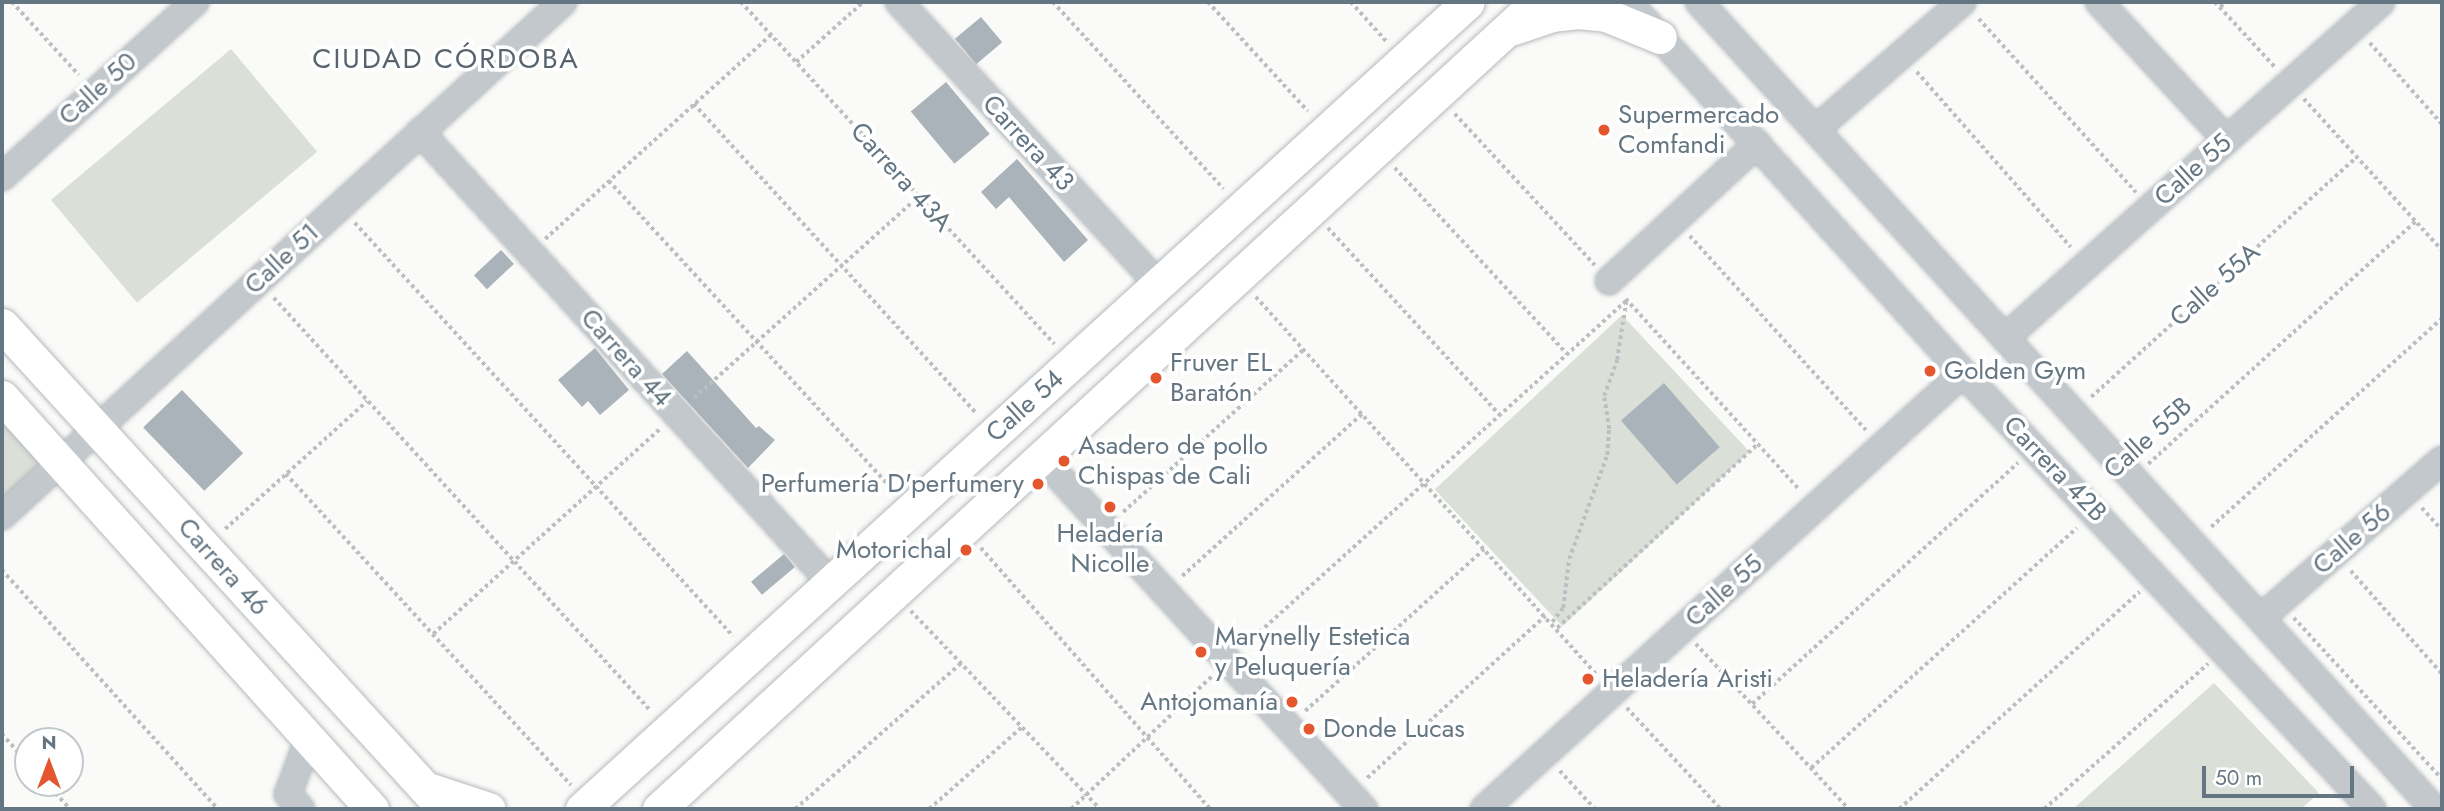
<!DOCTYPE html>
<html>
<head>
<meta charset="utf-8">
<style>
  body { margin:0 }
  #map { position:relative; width:2444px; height:811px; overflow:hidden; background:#fafaf8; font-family:Jost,sans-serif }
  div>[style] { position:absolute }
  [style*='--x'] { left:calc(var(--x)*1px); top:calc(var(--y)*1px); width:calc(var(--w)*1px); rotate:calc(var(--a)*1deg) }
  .green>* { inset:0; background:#dadfd7; transform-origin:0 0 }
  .building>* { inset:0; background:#aab3b9; transform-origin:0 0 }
  .path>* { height:3.5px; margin-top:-1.75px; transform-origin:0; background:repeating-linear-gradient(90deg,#bbbfc2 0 3.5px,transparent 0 7px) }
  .roads { filter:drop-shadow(0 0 2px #b5babe) drop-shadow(0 0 2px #b5babe) }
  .minor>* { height:26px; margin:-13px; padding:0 13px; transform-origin:13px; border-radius:13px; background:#c3c8cc }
  .major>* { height:33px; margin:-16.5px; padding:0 16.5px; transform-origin:16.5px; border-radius:16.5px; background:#fff }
  .dots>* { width:19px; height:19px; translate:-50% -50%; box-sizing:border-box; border:4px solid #fff; border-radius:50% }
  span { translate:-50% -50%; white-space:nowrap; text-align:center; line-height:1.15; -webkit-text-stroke:7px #fff; paint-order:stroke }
  .street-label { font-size:26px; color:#657683 }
  .poi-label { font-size:26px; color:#657683 }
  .left { translate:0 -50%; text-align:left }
  .right { translate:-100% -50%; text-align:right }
  .neighbourhood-label { font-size:28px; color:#57646e; letter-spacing:2px }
  .frame { position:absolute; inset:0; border:4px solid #657683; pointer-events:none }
  .north { position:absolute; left:14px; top:727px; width:70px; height:70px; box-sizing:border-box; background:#fff; border:2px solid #c1c8cd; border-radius:50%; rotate:0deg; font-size:19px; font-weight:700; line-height:28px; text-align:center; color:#657683 }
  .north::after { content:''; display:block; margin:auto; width:24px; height:32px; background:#e4572e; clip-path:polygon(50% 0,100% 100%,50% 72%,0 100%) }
  .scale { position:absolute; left:2202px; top:766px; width:152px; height:32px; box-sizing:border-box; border:4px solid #657683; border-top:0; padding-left:9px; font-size:21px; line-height:24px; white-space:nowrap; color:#657683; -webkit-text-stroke:5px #fff; paint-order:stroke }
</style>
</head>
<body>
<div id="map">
  <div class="green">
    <div style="left:231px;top:49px;width:134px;height:235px;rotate:50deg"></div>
    <div style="left:1622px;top:315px;width:187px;height:256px;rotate:47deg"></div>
    <div style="clip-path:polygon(2px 420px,50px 472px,2px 516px)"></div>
    <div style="clip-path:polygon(2214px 683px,2319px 793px,2301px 809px,2073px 809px)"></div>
  </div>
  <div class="building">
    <div style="left:981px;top:17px;width:33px;height:34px;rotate:50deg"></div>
    <div style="left:946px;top:82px;width:68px;height:46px;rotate:50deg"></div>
    <div style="clip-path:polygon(1017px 159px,1088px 240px,1064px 262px,1009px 197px,996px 209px,981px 192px)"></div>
    <div style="left:501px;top:250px;width:19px;height:37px;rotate:47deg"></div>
    <div style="clip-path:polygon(595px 348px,629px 390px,600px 415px,588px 401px,582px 407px,558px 380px)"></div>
    <div style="clip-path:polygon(687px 351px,756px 428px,759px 426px,775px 440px,748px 468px,662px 374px)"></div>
    <div style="left:1664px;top:383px;width:85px;height:57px;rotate:49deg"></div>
    <div style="left:182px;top:390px;width:88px;height:54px;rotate:46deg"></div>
    <div style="left:784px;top:554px;width:17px;height:43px;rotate:50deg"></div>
  </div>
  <div class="path">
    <div style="--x:12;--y:2;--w:99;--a:47.5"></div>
    <div style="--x:741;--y:2;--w:464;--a:47.5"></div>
    <div style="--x:1053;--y:2;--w:253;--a:47.6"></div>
    <div style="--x:1208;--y:2;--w:148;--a:47.5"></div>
    <div style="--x:1351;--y:2;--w:54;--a:48"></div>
    <div style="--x:2215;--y:2;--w:88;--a:47.3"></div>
    <div style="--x:2220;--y:7;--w:8;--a:-40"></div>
    <div style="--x:1979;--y:19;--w:234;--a:47.8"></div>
    <div style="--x:2370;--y:43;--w:108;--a:48.4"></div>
    <div style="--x:796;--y:62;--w:90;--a:-41.8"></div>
    <div style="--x:1917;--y:72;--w:233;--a:48.7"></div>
    <div style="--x:2304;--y:99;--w:205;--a:47.6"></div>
    <div style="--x:694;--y:104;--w:418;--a:47.6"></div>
    <div style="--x:1455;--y:114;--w:206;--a:47.2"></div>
    <div style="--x:1395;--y:168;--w:253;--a:47.2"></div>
    <div style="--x:609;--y:181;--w:421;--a:47.4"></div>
    <div style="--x:355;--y:223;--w:560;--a:47.53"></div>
    <div style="--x:1328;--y:228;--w:254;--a:47.4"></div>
    <div style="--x:1690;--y:236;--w:262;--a:47.8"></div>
    <div style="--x:545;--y:239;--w:304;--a:-42.1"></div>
    <div style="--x:1256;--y:297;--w:510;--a:47.94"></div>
    <div style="--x:274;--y:298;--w:559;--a:47.61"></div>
    <div style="--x:1626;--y:299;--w:258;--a:47.7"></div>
    <div style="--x:2091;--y:397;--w:358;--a:-42.1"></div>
    <div style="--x:694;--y:398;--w:302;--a:-41.9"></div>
    <div style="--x:2148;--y:464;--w:362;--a:-42.2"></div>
    <div style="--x:286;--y:474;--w:422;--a:47.5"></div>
    <div style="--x:2422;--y:508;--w:30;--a:48"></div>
    <div style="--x:1123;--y:512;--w:244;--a:-42"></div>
    <div style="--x:2211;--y:527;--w:312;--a:-42.1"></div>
    <div style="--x:225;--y:529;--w:191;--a:-42"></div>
    <div style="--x:981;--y:548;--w:347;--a:48.7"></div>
    <div style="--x:2;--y:570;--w:322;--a:47.9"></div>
    <div style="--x:2351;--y:571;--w:137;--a:48.5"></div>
    <div style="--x:1182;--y:576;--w:242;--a:-42"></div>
    <div style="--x:911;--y:611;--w:274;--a:46.3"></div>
    <div style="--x:2294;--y:618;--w:219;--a:47.4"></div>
    <div style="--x:1552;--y:622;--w:18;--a:-52"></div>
    <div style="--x:1563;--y:608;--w:49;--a:-83"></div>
    <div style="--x:1569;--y:559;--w:111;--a:-69.9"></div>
    <div style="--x:1607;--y:455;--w:26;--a:-86"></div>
    <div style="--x:1609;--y:429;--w:33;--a:-99"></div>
    <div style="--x:1604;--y:396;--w:38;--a:-70"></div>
    <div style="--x:1617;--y:360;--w:59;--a:-81.2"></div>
    <div style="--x:1557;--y:628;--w:273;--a:-42.5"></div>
    <div style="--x:433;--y:634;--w:306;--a:-42.1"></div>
    <div style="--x:1696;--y:644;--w:225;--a:47.2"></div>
    <div style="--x:1244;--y:646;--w:516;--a:-42.09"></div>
    <div style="--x:1752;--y:704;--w:359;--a:-42.2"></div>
    <div style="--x:1627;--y:708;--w:138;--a:47.1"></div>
    <div style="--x:1305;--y:711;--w:241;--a:-42.1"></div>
    <div style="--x:2;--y:734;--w:39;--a:48"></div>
    <div style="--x:1811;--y:768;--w:358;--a:-42.1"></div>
    <div style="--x:1560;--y:771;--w:52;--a:47.4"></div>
    <div style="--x:1367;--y:778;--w:241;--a:-42.3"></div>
    <div style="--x:46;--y:783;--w:35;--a:47"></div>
    <div style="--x:795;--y:809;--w:221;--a:-41.3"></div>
    <div style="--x:929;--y:809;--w:124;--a:-41.4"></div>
    <div style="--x:1071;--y:809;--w:195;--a:-43.3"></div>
    <div style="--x:1899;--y:809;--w:324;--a:-42.1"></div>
    <div style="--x:2044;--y:809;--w:219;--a:-41.5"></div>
  </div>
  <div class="roads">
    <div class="minor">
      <div style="--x:899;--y:2;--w:383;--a:47.4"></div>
      <div style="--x:1628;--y:2;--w:500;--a:47.9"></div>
      <div style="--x:1963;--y:373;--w:598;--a:46.83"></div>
      <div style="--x:1699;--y:2;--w:1092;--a:47.67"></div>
      <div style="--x:2099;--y:2;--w:188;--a:47.2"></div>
      <div style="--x:1816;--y:129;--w:194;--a:-41"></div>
      <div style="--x:420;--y:132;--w:612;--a:47.65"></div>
      <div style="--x:2;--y:177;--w:261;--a:-42.2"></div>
      <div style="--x:1609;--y:281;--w:202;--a:-42.8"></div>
      <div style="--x:2005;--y:338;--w:504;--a:-41.78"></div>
      <div style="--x:1041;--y:457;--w:478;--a:47.5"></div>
      <div style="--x:2;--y:516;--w:761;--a:-42.5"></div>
      <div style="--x:2262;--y:617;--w:239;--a:-41.1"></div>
      <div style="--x:301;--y:809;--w:20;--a:-131"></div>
      <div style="--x:288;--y:794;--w:60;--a:-69.4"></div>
      <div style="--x:1484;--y:809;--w:648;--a:-42.31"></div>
    </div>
    <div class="major">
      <div style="--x:1514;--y:28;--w:39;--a:-19"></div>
      <div style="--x:1551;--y:15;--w:27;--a:-6"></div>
      <div style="--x:1578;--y:12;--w:28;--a:6"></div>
      <div style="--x:1606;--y:15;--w:58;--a:22.2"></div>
      <div style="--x:2;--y:325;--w:655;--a:47.6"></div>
      <div style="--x:2;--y:397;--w:554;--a:48.07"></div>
      <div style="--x:425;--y:788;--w:67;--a:18.2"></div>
      <div style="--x:582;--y:809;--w:1198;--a:-42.33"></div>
      <div style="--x:659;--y:809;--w:1193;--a:-42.59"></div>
    </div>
  </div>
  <div class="dots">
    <div style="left:1604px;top:130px;background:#e4572e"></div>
    <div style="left:1930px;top:371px;background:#e4572e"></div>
    <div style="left:1156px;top:378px;background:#e4572e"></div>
    <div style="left:1064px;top:461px;background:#e4572e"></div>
    <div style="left:1038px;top:484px;background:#e4572e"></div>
    <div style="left:1110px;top:507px;background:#e4572e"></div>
    <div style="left:966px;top:550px;background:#e4572e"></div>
    <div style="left:1201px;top:652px;background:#e4572e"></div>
    <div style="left:1588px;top:679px;background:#e4572e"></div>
    <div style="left:1292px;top:702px;background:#e4572e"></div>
    <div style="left:1309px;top:729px;background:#e4572e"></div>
  </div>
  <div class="street-label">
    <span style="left:98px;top:89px;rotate:-42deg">Calle 50</span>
    <span style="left:1028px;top:143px;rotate:47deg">Carrera 43</span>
    <span style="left:2193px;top:170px;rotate:-42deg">Calle 55</span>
    <span style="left:901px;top:177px;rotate:48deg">Carrera 43A</span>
    <span style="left:282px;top:259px;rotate:-43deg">Calle 51</span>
    <span style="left:2215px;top:285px;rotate:-42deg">Calle 55A</span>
    <span style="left:626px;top:358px;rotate:48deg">Carrera 44</span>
    <span style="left:1025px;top:406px;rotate:-42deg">Calle 54</span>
    <span style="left:2148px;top:438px;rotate:-42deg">Calle 55B</span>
    <span style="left:2055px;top:469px;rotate:46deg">Carrera 42B</span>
    <span style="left:2352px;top:539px;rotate:-41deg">Calle 56</span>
    <span style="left:223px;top:567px;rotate:48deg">Carrera 46</span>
    <span style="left:1724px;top:591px;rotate:-42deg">Calle 55</span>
  </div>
  <div class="poi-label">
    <span class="left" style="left:1618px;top:130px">Supermercado<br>Comfandi</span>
    <span class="left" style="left:1170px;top:378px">Fruver EL<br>Baratón</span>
    <span class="left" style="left:1944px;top:371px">Golden Gym</span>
    <span class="left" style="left:1078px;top:461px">Asadero de pollo<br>Chispas de Cali</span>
    <span class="right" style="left:1024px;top:484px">Perfumería D'perfumery</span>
    <span style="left:1110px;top:549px">Heladería<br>Nicolle</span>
    <span class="right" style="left:952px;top:550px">Motorichal</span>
    <span class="left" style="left:1215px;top:652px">Marynelly Estetica<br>y Peluquería</span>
    <span class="left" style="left:1602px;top:679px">Heladería Aristi</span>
    <span class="right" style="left:1278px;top:702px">Antojomanía</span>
    <span class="left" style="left:1323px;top:729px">Donde Lucas</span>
  </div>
  <div class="neighbourhood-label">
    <span style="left:446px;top:59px">CIUDAD CÓRDOBA</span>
  </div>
  <div class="frame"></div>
  <div class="north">N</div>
  <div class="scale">50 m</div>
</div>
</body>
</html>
